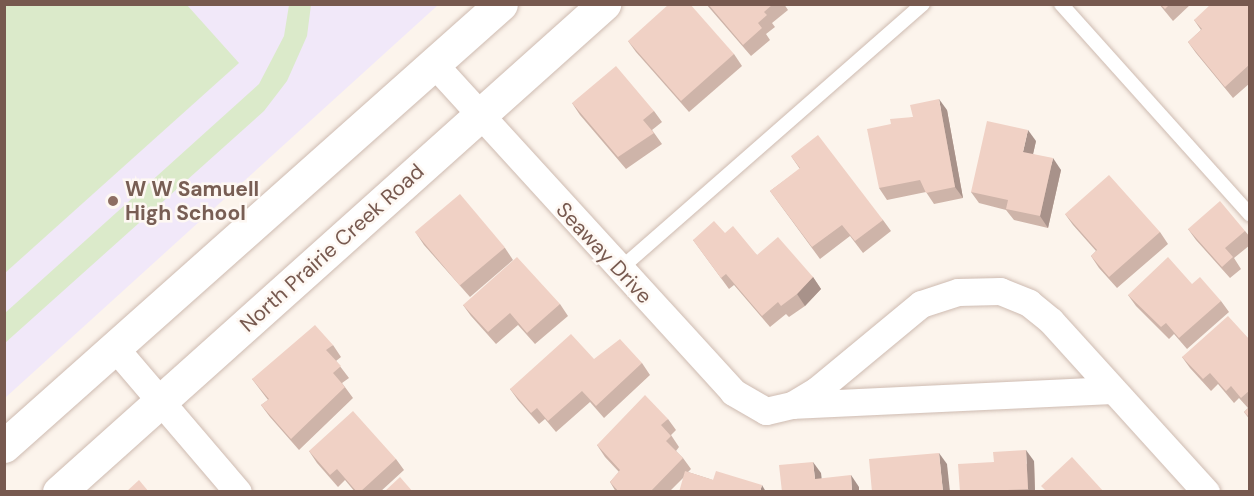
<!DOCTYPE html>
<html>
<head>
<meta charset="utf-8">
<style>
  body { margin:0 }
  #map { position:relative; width:1254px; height:496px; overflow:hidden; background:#fcf4ec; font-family:"DM Sans",sans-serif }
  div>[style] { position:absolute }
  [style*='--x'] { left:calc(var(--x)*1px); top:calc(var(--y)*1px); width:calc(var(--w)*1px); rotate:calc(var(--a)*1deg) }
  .education>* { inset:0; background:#f1e8f9 }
  .green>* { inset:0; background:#dbeaca }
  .roads { filter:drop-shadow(0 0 2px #cebbb1) drop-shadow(0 0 2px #cebbb1) }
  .lane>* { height:14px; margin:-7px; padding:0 7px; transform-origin:7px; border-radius:7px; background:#fff }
  .street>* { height:27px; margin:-13.5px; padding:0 13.5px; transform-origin:13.5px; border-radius:13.5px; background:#fff }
  .secondary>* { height:33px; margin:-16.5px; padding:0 16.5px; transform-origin:16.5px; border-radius:16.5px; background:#fff }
  .wall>* { inset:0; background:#ceb4a9 }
  .shaded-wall>* { inset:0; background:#a8928a }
  .building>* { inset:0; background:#f0d1c5; transform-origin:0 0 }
  .dots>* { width:16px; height:16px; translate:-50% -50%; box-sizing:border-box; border:3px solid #fef8f3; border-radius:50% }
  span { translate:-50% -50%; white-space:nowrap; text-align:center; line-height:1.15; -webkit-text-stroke:5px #fef8f3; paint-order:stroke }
  .education-label { font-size:21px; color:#785e54; font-weight:700 }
  .left { translate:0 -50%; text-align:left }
  .street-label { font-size:21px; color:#77594f }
  .frame { position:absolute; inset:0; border:6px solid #77594f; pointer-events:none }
</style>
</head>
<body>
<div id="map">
  <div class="education">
    <div style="clip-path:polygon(5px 5px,438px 5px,5px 398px)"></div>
  </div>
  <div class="green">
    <div style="clip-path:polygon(5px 4px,187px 5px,239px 63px,5px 273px)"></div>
    <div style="clip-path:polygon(289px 5px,311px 5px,307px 36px,287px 81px,264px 111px,5px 343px,5px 313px,259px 84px,284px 36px)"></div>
  </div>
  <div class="roads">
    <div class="lane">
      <div style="--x:1061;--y:4;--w:283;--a:48.1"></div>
      <div style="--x:619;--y:270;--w:404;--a:-41.2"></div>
    </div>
    <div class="street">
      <div style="--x:434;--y:64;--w:444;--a:47.6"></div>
      <div style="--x:733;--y:392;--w:38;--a:30"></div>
      <div style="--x:766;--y:411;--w:27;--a:-13"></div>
      <div style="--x:792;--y:405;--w:29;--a:-31"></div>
      <div style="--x:817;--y:390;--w:135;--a:-39.6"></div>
      <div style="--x:921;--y:304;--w:39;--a:-18"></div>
      <div style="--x:958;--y:292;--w:42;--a:-1.4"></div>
      <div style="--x:1000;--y:291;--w:31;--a:22"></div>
      <div style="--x:1029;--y:303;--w:28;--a:39"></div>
      <div style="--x:1051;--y:321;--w:231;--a:47.8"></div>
      <div style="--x:115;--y:348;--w:189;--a:49.5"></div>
      <div style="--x:793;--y:405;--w:317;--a:-2.7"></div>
    </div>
    <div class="secondary">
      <div style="--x:4;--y:446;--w:665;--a:-41.65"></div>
      <div style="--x:59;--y:492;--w:732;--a:-41.84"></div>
    </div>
  </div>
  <div class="wall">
    <div style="clip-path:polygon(706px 4px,784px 4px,788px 10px,772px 23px,775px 27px,766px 34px,770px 40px,751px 56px)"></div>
    <div style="clip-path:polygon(1159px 4px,1191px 4px,1173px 21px)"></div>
    <div style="clip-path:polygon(1250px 4px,1250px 83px,1233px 98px,1196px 53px,1188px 42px,1201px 30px,1194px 20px)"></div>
    <div style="clip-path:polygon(628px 41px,734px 54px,742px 66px,689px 112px,636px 52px)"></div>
    <div style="clip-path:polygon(572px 103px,654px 111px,662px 122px,652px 130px,662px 144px,626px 169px,580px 115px)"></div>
    <div style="clip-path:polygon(947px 110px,963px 198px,934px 204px,926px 192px,887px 200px,879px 188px,891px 124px,913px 117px)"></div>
    <div style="clip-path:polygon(1036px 141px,1033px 154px,1061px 170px,1048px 228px,1014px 220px,1006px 210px,979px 203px,971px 192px)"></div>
    <div style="clip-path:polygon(791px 156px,883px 220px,891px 231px,863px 253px,850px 236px,820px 259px,770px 191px,800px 169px)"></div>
    <div style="clip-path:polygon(1065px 214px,1160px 232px,1168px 244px,1117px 288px,1099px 268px,1091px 256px,1096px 251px,1073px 225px)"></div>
    <div style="clip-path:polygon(1188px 229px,1245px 231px,1250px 237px,1250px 245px,1234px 258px,1241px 269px,1230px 278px,1196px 240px)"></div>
    <div style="clip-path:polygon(416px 233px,505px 248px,513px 260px,470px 297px,424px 245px)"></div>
    <div style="clip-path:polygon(725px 233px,757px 255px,813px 277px,821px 289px,805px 306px,789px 317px,786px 314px,770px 327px,734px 285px,729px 289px,693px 240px)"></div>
    <div style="clip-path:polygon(1192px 284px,1221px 301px,1229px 312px,1187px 349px,1174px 334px,1169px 339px,1136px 306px,1128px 295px)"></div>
    <div style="clip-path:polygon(560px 304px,568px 316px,535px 344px,518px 325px,496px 344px,471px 316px,463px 305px)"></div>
    <div style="clip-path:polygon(1250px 340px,1250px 420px,1244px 412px,1248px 408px,1239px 398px,1234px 403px,1218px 384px,1211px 391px,1190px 368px,1182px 357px)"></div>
    <div style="clip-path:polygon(333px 345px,341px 357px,336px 361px,349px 378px,342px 383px,353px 398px,299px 450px,270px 417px,261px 405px,268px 400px,252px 379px)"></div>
    <div style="clip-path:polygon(594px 359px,642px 363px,650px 375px,604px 418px,590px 402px,556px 432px,545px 419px,539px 424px,518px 400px,510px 389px)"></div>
    <div style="clip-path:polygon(668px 419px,676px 430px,671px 435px,679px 447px,676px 451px,683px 458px,691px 469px,688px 472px,713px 480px,762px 485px,684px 477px,669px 492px,616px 492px,610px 482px,619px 472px,605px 457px,597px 445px)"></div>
    <div style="clip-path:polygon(309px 451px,396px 459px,404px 470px,380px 492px,355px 492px,345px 480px,338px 487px,317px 463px)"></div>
    <div style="clip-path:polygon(1034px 461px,1035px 492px,960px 492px)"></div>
  </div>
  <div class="shaded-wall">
    <div style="clip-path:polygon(939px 99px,947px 110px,963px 198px,955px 187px)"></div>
    <div style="clip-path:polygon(1028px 130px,1036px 141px,1031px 163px,1023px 152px)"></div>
    <div style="clip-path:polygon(1053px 158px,1061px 170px,1048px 228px,1040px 216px)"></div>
    <div style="clip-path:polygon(813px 277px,821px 289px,805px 306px,797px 294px)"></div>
    <div style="clip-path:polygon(1026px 450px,1034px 461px,1035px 492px,1030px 492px,1028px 489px)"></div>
    <div style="clip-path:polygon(939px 453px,947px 464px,950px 492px,943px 492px)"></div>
    <div style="clip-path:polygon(813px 462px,821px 473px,823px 490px,815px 479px)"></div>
    <div style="clip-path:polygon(851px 475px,859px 487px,859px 492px,852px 492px)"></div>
    <div style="clip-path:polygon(762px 485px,766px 492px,760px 492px)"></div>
  </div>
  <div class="building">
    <div style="clip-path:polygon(669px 4px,690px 4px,734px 54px,681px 101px,628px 41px)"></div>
    <div style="clip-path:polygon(708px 4px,773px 4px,764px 12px,767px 15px,758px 23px,762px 28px,743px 45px)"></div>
    <div style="clip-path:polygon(1160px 4px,1170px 4px,1165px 9px)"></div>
    <div style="clip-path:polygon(1211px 4px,1250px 4px,1250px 64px,1225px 87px,1188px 42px,1202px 29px,1194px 20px)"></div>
    <div style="clip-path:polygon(616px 66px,654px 111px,643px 120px,654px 133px,618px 157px,572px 103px)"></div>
    <div style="clip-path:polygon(939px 99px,955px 187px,926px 193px,920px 180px,879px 188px,867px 129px,891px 124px,890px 119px,913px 117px,910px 105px)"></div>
    <div style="clip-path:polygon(987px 121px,1028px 130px,1023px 152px,1053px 158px,1040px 216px,1006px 209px,1008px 200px,971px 192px)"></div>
    <div style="clip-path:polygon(818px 135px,883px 220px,855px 241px,842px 225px,812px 247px,770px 191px,800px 168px,791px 156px)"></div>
    <div style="clip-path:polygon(1109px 175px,1160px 232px,1109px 277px,1091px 256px,1097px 250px,1065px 214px)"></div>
    <div style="left:460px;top:194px;width:70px;height:59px;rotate:50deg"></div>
    <div style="clip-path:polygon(1220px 201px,1245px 231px,1225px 248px,1233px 257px,1222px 267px,1188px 229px)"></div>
    <div style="clip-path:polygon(714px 221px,725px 233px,733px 226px,757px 255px,778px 237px,813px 277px,797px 294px,781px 306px,778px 302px,762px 316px,726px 274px,721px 278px,693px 240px)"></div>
    <div style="clip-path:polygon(517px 257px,560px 304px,527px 333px,510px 313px,488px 332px,463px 305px)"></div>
    <div style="clip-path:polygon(1168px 257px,1192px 284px,1200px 277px,1221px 301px,1179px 338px,1166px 323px,1161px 327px,1128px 295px)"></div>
    <div style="clip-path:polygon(1228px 316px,1250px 340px,1250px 390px,1241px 398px,1231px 386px,1226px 391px,1210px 373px,1203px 379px,1182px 357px)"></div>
    <div style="clip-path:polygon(315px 325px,333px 345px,326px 350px,341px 366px,333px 373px,345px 387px,291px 439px,261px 405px,269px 399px,252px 379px)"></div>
    <div style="clip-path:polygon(571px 334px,594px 359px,620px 339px,642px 363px,596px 406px,582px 391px,548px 421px,537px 408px,531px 413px,510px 389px)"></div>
    <div style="clip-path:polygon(645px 395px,668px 419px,661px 425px,671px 436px,666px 441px,683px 458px,650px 492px,619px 492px,610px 482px,620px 470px,597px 445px)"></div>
    <div style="clip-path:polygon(1250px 407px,1250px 418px,1244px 412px)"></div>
    <div style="clip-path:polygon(353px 411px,396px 459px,360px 492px,357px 492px,337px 469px,330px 475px,309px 451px)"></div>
    <div style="clip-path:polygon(1026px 450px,1028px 489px,1007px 490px,1007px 492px,960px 492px,958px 464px,994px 462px,993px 452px)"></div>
    <div style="clip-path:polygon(939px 453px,943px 492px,872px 492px,869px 459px)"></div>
    <div style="clip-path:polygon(1072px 457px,1104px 492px,1047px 492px,1041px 486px)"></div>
    <div style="clip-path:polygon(813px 462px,815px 479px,851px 475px,852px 492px,782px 492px,779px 465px)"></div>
    <div style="clip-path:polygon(685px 471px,713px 480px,716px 471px,762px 485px,760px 492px,679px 492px)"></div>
    <div style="clip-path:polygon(400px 477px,413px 492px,384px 492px)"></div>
    <div style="clip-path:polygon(139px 480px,149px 492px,126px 492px)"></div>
  </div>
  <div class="dots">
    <div style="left:113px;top:201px;background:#8d6e63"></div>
  </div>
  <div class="education-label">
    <span class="left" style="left:125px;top:201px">W W Samuell<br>High School</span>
  </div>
  <div class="street-label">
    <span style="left:332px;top:248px;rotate:-42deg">North Prairie Creek Road</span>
    <span style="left:604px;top:253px;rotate:47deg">Seaway Drive</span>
  </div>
  <div class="frame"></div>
</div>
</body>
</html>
